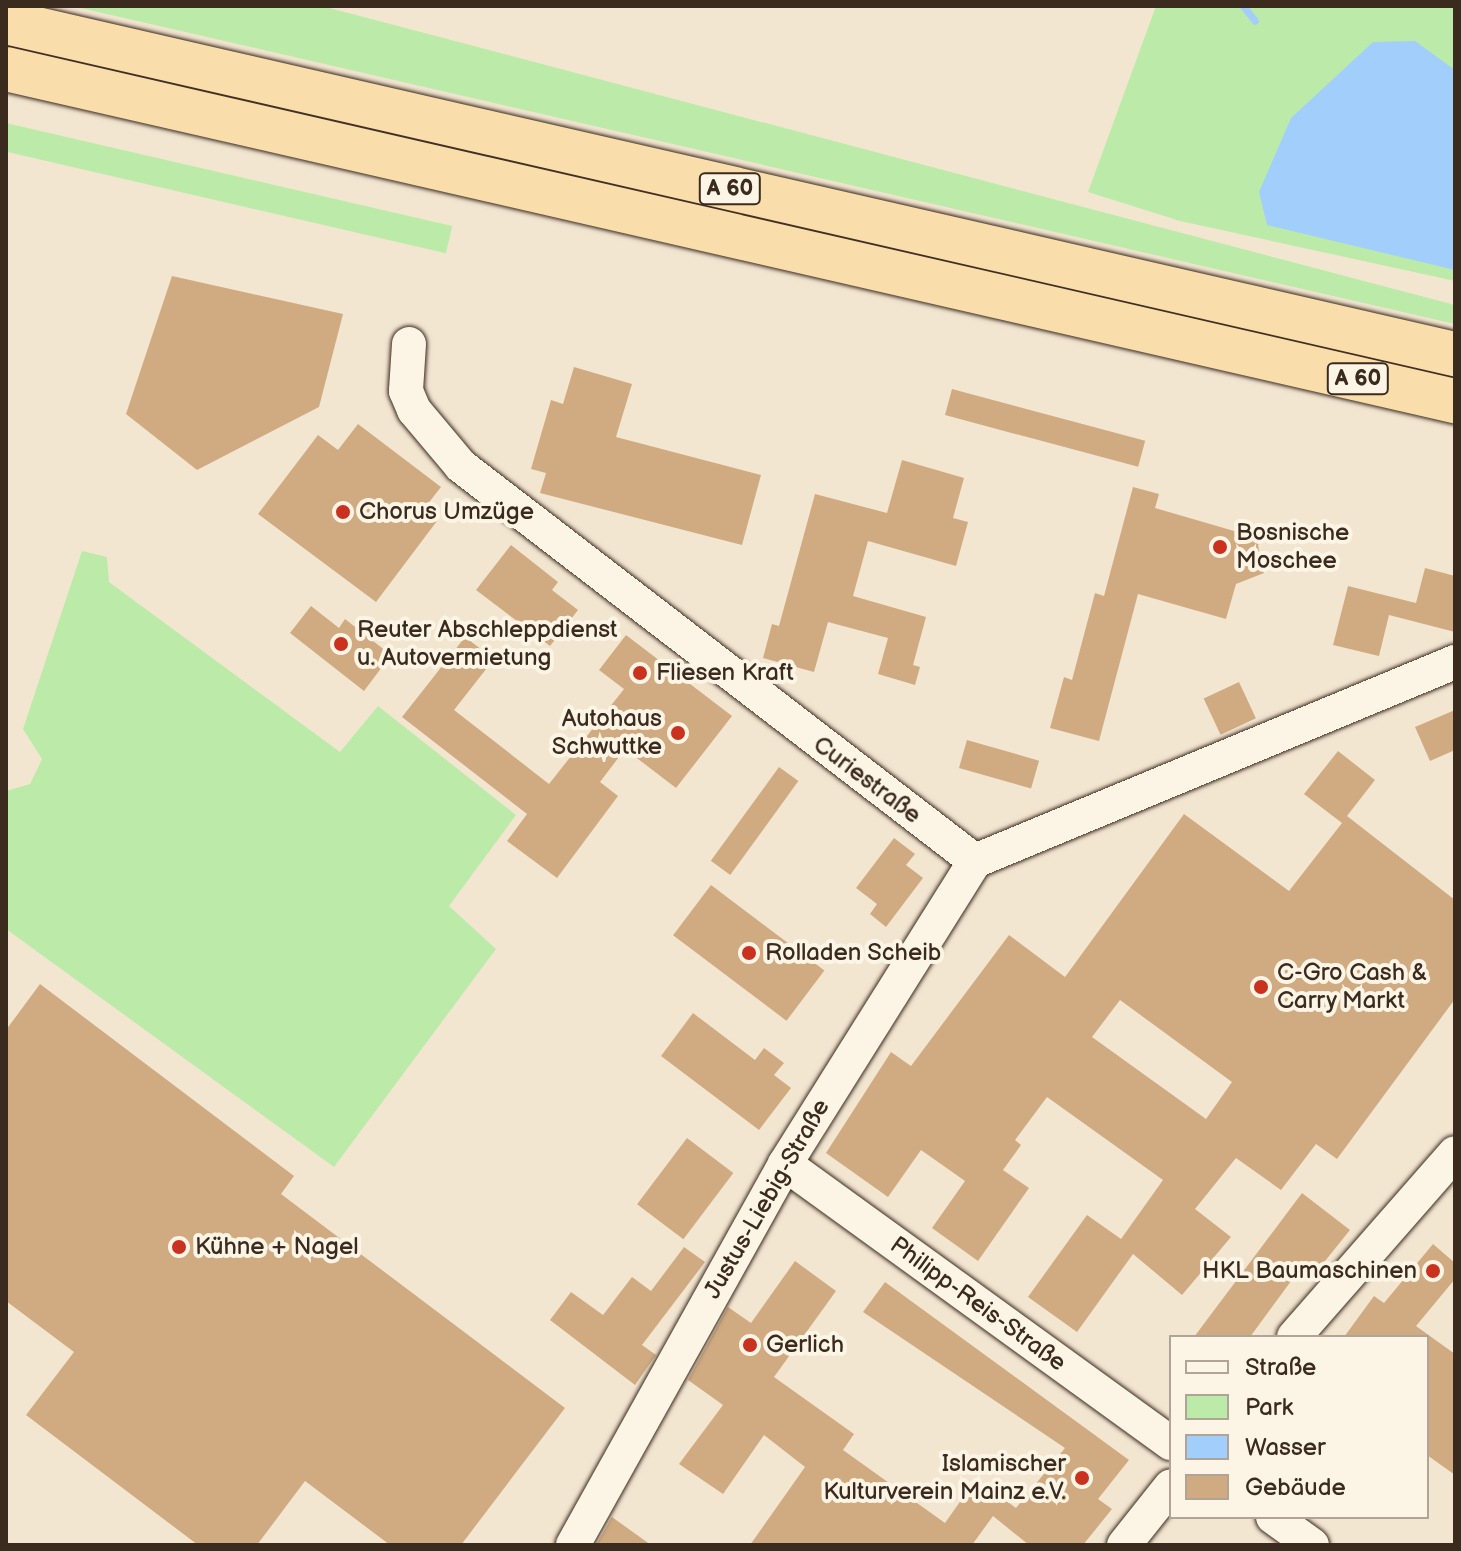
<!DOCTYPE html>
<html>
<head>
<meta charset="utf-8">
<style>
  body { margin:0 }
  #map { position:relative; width:1461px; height:1551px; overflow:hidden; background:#f3e6d1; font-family:"Balsamiq Sans",sans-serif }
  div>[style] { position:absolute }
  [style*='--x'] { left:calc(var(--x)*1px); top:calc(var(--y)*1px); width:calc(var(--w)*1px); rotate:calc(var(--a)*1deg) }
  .green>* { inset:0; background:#bceba9; transform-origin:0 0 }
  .water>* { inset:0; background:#a2cefc }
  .stream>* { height:7px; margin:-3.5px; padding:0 3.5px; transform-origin:3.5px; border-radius:3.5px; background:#a2cefc }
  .building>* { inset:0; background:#d0ab82; transform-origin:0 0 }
  .roads { filter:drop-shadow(0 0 2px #3b2a1e) drop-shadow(0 0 2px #3b2a1e) }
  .minor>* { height:34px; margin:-17px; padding:0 17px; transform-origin:17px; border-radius:17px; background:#fcf5e5 }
  .highway>* { height:44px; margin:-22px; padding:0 22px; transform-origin:22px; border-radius:22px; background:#f9ddab }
  .dots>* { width:22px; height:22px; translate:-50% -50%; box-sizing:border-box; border:4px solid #fcf5e5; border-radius:50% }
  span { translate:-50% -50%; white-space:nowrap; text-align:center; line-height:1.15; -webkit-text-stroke:8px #fcf5e5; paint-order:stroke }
  .shield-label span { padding:2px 6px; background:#fcf5e5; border:2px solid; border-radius:6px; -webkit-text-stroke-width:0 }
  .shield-label { font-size:22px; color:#3b2a1e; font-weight:700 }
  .poi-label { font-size:24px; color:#3b2a1e }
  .left { translate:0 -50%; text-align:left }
  .right { translate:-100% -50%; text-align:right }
  .street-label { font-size:24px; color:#3b2a1e }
  .frame { position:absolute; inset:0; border:8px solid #3b2a1e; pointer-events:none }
  .legend { position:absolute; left:1169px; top:1335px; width:260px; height:184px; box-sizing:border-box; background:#fcf5e5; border:2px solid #afa495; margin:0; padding:10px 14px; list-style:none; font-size:24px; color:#3b2a1e }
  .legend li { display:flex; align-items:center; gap:16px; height:40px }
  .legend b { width:40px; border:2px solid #afa495 }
</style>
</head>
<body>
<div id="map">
  <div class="green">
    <div style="clip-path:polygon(72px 6px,322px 6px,1455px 305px,1455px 324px)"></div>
    <div style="clip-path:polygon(1156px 6px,1455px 6px,1455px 281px,1180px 221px,1088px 192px)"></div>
    <div style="left:6px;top:123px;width:458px;height:28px;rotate:13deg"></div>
    <div style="clip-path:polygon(82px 551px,107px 557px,109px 582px,340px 752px,378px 706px,516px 815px,449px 906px,496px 949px,334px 1167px,6px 929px,6px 791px,30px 784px,42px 759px,23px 729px)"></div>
  </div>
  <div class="water">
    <div style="clip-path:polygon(1415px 41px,1455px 70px,1455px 270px,1267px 225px,1259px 192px,1291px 118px,1373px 42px)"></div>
  </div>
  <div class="stream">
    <div style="--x:1243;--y:6;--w:19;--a:51"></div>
  </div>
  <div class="building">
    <div style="clip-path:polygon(172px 276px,343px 314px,319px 407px,197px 470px,126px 414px)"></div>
    <div style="clip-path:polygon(574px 367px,632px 384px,616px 437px,761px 475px,742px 545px,540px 493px,546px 473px,531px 469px,551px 400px,563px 404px)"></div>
    <div style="left:952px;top:389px;width:200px;height:27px;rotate:15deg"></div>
    <div style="clip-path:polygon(358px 424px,441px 487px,423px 510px,437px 521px,376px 602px,258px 514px,318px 435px,338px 450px)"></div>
    <div style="clip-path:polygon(902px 460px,964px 478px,953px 518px,968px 522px,956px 566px,868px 541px,853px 596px,926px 617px,913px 665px,920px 667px,915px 685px,878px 674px,888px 638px,828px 622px,814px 672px,763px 658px,772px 624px,779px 626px,815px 494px,887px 513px)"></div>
    <div style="clip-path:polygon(1133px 487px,1159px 494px,1155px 508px,1241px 533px,1280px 525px,1258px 545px,1264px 573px,1236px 584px,1226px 619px,1138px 594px,1099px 741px,1050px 728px,1064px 677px,1072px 680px,1095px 593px,1104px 596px)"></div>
    <div style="clip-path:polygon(511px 545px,558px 582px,552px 590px,578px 610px,550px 646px,476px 590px)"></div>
    <div style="clip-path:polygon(1425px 568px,1455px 576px,1455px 632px,1389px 615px,1379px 656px,1333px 645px,1348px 586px,1416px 603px)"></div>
    <div style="clip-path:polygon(311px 606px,339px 628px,345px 619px,391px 655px,364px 691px,290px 633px)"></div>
    <div style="clip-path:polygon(626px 635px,732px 716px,676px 788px,625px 749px,600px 782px,618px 796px,557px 878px,507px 841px,527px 814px,402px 717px,465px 637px,494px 659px,454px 710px,549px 784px,624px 689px,599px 670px)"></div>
    <div style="left:1239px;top:682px;width:40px;height:39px;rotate:65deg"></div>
    <div style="clip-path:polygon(1455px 710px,1455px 750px,1430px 761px,1415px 727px)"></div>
    <div style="left:967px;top:740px;width:75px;height:29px;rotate:16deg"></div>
    <div style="clip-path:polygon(evenodd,1338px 751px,1375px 780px,1347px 816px,1455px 900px,1455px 999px,1337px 1159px,1316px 1144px,1281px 1190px,1236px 1158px,1195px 1209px,1231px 1237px,1182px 1295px,1133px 1254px,1077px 1332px,1028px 1297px,1087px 1215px,1121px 1239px,1163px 1180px,1047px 1097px,1015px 1140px,1021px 1145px,1003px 1170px,1029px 1188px,978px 1261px,932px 1228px,965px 1181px,921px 1150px,888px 1197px,826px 1153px,891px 1052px,911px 1066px,1009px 935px,1065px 977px,1184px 814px,1289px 891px,1342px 823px,1304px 794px,1338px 751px,1120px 1000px,1232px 1082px,1206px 1119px,1092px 1037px,1120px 1000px)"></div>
    <div style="left:779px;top:767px;width:24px;height:116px;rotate:36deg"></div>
    <div style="clip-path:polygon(894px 838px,915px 854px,906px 865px,923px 878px,886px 927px,870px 914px,877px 904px,856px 888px)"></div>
    <div style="left:711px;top:885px;width:142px;height:63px;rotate:37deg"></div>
    <div style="clip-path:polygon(40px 984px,294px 1176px,281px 1194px,565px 1408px,461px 1545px,390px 1545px,305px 1481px,257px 1545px,198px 1545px,26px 1415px,74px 1352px,6px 1301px,6px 1030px)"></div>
    <div style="clip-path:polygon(693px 1013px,755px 1060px,764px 1048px,784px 1063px,774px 1075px,791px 1088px,759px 1130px,661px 1056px)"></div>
    <div style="left:687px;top:1138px;width:58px;height:83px;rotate:37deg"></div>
    <div style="clip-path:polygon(1302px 1193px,1350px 1230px,1317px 1271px,1305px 1262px,1250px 1337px,1194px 1337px)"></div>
    <div style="clip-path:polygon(1433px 1244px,1455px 1263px,1455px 1279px,1416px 1326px,1455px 1354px,1455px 1475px,1427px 1455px,1427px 1337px,1344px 1337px,1374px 1296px,1384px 1303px)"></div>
    <div style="clip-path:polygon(684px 1247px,705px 1262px,642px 1345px,656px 1355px,635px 1385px,550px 1320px,571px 1292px,603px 1315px,632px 1277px,651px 1291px)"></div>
    <div style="clip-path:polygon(795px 1261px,836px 1291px,774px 1377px,854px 1434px,843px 1450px,945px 1523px,976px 1479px,1016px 1508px,1065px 1448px,863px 1312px,885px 1282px,1129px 1460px,1098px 1499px,1112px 1509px,1083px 1545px,1029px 1545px,993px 1516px,972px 1545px,750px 1545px,805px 1467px,764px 1435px,723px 1494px,679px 1464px,723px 1405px,688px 1380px,728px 1307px,751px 1323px)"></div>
    <div style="clip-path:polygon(612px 1517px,651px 1545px,596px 1545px)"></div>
  </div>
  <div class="roads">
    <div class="minor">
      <div style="--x:409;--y:344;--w:47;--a:93.7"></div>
      <div style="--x:406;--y:391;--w:21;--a:67"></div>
      <div style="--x:414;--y:410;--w:73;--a:50"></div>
      <div style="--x:461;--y:466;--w:648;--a:37.54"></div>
      <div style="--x:975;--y:861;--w:520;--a:-22.52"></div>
      <div style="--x:785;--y:1164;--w:476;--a:35.9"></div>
      <div style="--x:1294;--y:1337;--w:244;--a:-48.8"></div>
      <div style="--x:1273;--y:1517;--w:48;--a:35.7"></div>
      <div style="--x:573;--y:1545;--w:436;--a:-60.9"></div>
      <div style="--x:785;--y:1164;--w:358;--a:-57.9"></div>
      <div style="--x:1124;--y:1545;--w:75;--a:-51.5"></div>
    </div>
    <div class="highway">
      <div style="--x:6;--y:22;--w:1487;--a:12.91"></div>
      <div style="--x:6;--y:69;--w:1487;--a:12.91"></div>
    </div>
  </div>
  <div class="dots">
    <div style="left:343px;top:512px;background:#c8321e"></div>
    <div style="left:1220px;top:547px;background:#c8321e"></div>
    <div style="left:341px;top:644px;background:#c8321e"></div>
    <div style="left:640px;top:673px;background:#c8321e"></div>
    <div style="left:678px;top:733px;background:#c8321e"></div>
    <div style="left:749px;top:953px;background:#c8321e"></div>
    <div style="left:1261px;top:987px;background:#c8321e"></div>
    <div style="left:179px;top:1247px;background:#c8321e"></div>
    <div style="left:1433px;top:1271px;background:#c8321e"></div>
    <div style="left:750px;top:1345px;background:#c8321e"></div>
    <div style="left:1082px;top:1478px;background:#c8321e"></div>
  </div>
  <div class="shield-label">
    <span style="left:730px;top:189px">A 60</span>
    <span style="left:1358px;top:379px">A 60</span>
  </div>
  <div class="poi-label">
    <span class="left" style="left:359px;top:512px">Chorus Umzüge</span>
    <span class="left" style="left:1236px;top:547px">Bosnische<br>Moschee</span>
    <span class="left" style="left:357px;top:644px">Reuter Abschleppdienst<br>u. Autovermietung</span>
    <span class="left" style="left:656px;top:673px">Fliesen Kraft</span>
    <span class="right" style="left:662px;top:733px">Autohaus<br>Schwuttke</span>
    <span class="left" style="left:765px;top:953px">Rolladen Scheib</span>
    <span class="left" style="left:1277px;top:987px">C-Gro Cash &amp;<br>Carry Markt</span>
    <span class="left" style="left:195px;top:1247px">Kühne + Nagel</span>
    <span class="right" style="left:1417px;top:1271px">HKL Baumaschinen</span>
    <span class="left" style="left:766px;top:1345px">Gerlich</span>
    <span class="right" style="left:1066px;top:1478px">Islamischer<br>Kulturverein Mainz e.V.</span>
  </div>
  <div class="street-label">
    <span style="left:867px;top:780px;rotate:37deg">Curiestraße</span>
    <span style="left:767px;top:1199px;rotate:-60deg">Justus-Liebig-Straße</span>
    <span style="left:978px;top:1304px;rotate:36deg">Philipp-Reis-Straße</span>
  </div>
  <div class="frame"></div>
  <ul class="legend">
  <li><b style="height:10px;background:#fcf5e5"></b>Straße</li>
  <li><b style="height:22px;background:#bceba9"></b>Park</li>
  <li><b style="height:22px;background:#a2cefc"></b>Wasser</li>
  <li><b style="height:22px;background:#d0ab82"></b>Gebäude</li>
  </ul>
</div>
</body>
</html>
